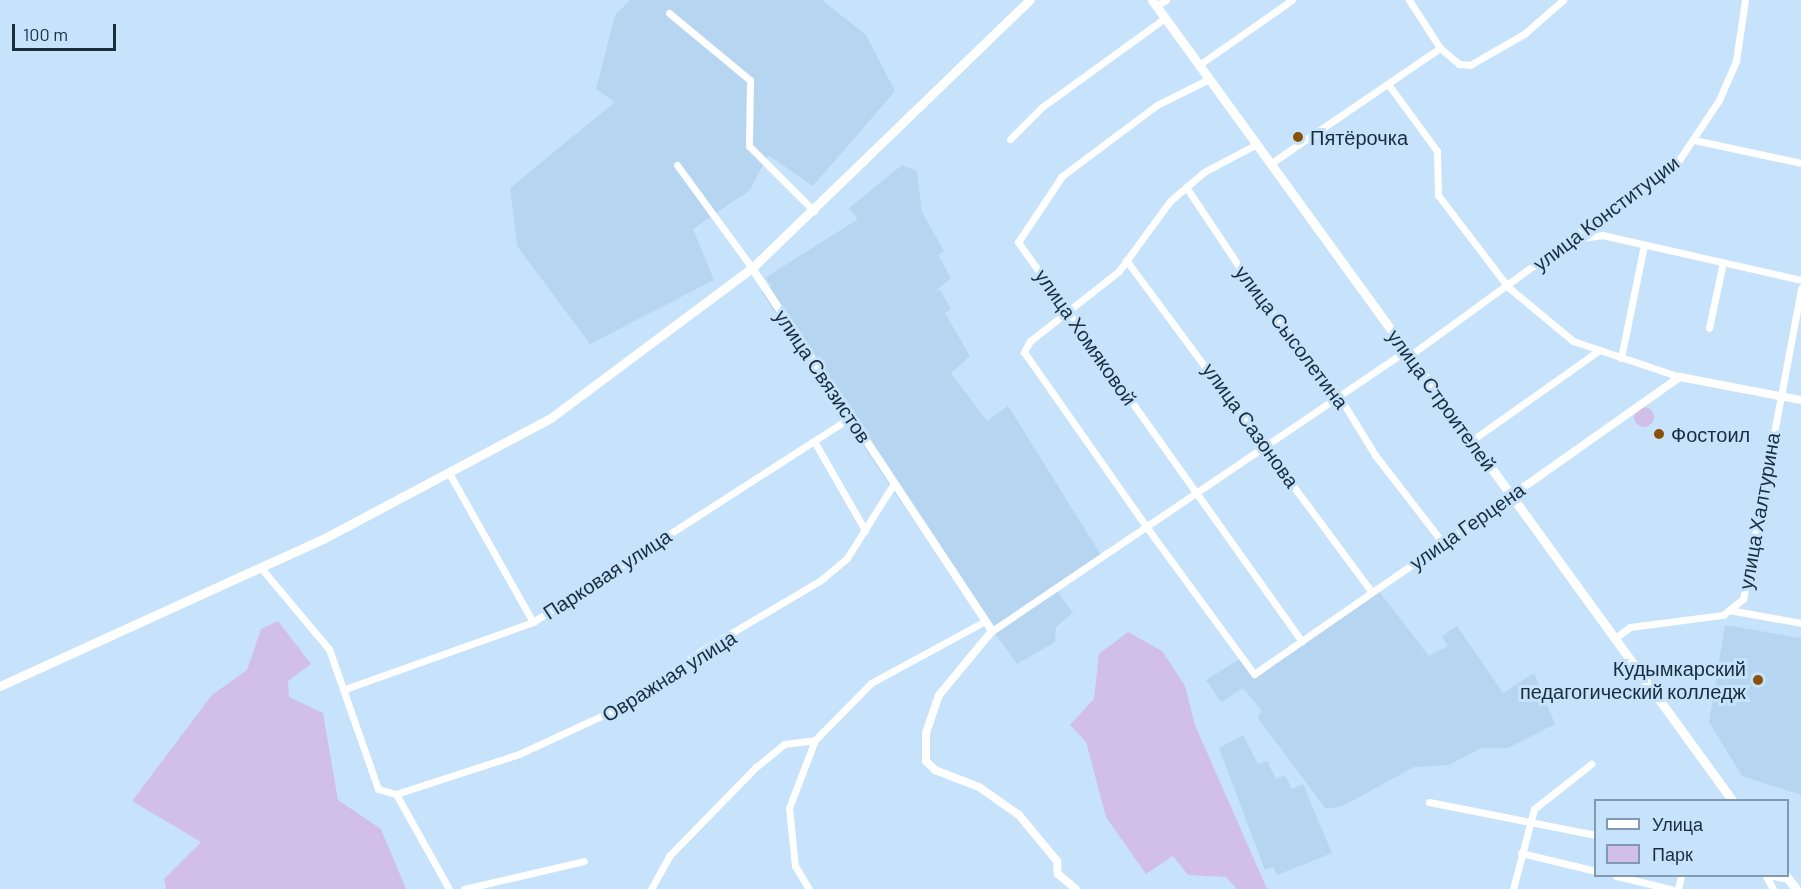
<!DOCTYPE html>
<html>
<head>
<meta charset="utf-8">
<style>
  body { margin:0 }
  #map { position:relative; width:1801px; height:889px; overflow:hidden; background:#c6e3fb; font-family:Barlow,sans-serif }
  div>[style] { position:absolute }
  [style*='--x'] { left:calc(var(--x)*1px); top:calc(var(--y)*1px); width:calc(var(--w)*1px); rotate:calc(var(--a)*1deg) }
  .built>* { inset:0; background:#b6d5f1 }
  .green>* { inset:0; background:#d1bfea }
  .round { border-radius:50% }
  .minor>* { height:7px; margin:-3.5px; padding:0 3.5px; transform-origin:3.5px; border-radius:3.5px; background:#fff }
  .tertiary>* { height:8px; margin:-4px; padding:0 4px; transform-origin:4px; border-radius:4px; background:#fff }
  .secondary>* { height:9px; margin:-4.5px; padding:0 4.5px; transform-origin:4.5px; border-radius:4.5px; background:#fff }
  .dots>* { width:16px; height:16px; translate:-50% -50%; box-sizing:border-box; border:3px solid #c6e3fb; border-radius:50% }
  span { translate:-50% -50%; white-space:nowrap; text-align:center; line-height:1.15; -webkit-text-stroke:6px #c6e3fb; paint-order:stroke }
  .poi-label { font-size:20px; color:#1a2d3d }
  .left { translate:0 -50%; text-align:left }
  .right { translate:-100% -50%; text-align:right }
  .street-label { font-size:20px; color:#1a2d3d }
  .legend { position:absolute; left:1594px; top:799px; width:195px; height:78px; box-sizing:border-box; background:#c6e3fb; border:2px solid #819aaf; margin:0; padding:8px 10px; list-style:none; font-size:18px; color:#1a2d3d }
  .legend li { display:flex; align-items:center; gap:12px; height:30px }
  .legend b { width:30px; border:2px solid #819aaf }
  .scale { position:absolute; left:12px; top:24px; width:104px; height:27px; box-sizing:border-box; border:3px solid #1a2d3d; border-top:0; padding-left:8px; font-size:18px; line-height:21px; white-space:nowrap; color:#1a2d3d; -webkit-text-stroke:4px #c6e3fb; paint-order:stroke }
</style>
</head>
<body>
<div id="map">
  <div class="built">
    <div style="clip-path:polygon(630px 0,822px 0,866px 35px,895px 91px,813px 186px,768px 155px,750px 190px,693px 229px,714px 280px,590px 344px,517px 246px,510px 188px,615px 102px,596px 89px,615px 15px)"></div>
    <div style="clip-path:polygon(902px 165px,917px 171px,922px 212px,944px 251px,938px 255px,951px 278px,934px 292px,940px 290px,951px 309px,945px 313px,970px 356px,951px 373px,987px 421px,1008px 406px,1104px 560px,1057px 591px,1073px 613px,1056px 627px,1055px 642px,1017px 664px,900px 501px,761px 291px,772px 286px,765px 278px,858px 219px,849px 208px)"></div>
    <div style="clip-path:polygon(1378px 590px,1429px 656px,1448px 646px,1442px 636px,1457px 626px,1503px 693px,1534px 673px,1555px 724px,1508px 748px,1481px 748px,1449px 765px,1414px 767px,1343px 806px,1326px 809px,1257px 717px,1262px 711px,1243px 688px,1221px 702px,1206px 680px,1240px 659px,1254px 678px)"></div>
    <div style="clip-path:polygon(1725px 625px,1801px 638px,1801px 795px,1742px 776px,1709px 722px)"></div>
    <div style="clip-path:polygon(1243px 735px,1258px 764px,1267px 761px,1276px 779px,1285px 775px,1292px 789px,1303px 784px,1332px 853px,1277px 875px,1273px 867px,1265px 870px,1219px 748px)"></div>
  </div>
  <div class="green">
    <div class="round" style="left:1634px;top:407px;width:20px;height:20px"></div>
    <div style="clip-path:polygon(278px 621px,311px 664px,288px 681px,289px 697px,323px 713px,338px 800px,381px 829px,406px 889px,166px 889px,164px 879px,201px 842px,132px 801px,212px 695px,247px 670px,261px 629px)"></div>
    <div style="clip-path:polygon(1128px 632px,1162px 651px,1185px 686px,1195px 725px,1267px 889px,1237px 889px,1226px 877px,1188px 875px,1173px 856px,1146px 874px,1106px 817px,1086px 742px,1070px 725px,1094px 699px,1099px 654px)"></div>
  </div>
  <div class="minor">
    <div style="--x:1409;--y:0;--w:57;--a:57.1"></div>
    <div style="--x:1440;--y:48;--w:25;--a:40"></div>
    <div style="--x:1459;--y:64;--w:11;--a:5"></div>
    <div style="--x:1470;--y:65;--w:62;--a:-29.9"></div>
    <div style="--x:1524;--y:34;--w:52;--a:-41.1"></div>
    <div style="--x:1156;--y:6;--w:12;--a:-31"></div>
    <div style="--x:669;--y:13;--w:105;--a:39.6"></div>
    <div style="--x:750;--y:80;--w:66;--a:90.9"></div>
    <div style="--x:749;--y:146;--w:92;--a:45"></div>
    <div style="--x:1199;--y:65;--w:113;--a:-35"></div>
    <div style="--x:1209;--y:79;--w:58;--a:153.4"></div>
    <div style="--x:1157;--y:105;--w:119;--a:143.2"></div>
    <div style="--x:1062;--y:176;--w:79;--a:123.7"></div>
    <div style="--x:1018;--y:242;--w:490;--a:54.6"></div>
    <div style="--x:1388;--y:84;--w:83;--a:53.8"></div>
    <div style="--x:1437;--y:151;--w:44;--a:88.7"></div>
    <div style="--x:1438;--y:195;--w:116;--a:52.7"></div>
    <div style="--x:1508;--y:287;--w:85;--a:39.7"></div>
    <div style="--x:1573;--y:341;--w:113;--a:18.6"></div>
    <div style="--x:1010;--y:139;--w:45;--a:-45"></div>
    <div style="--x:1042;--y:107;--w:152;--a:-35.9"></div>
    <div style="--x:1694;--y:140;--w:109;--a:12.1"></div>
    <div style="--x:1257;--y:144;--w:60;--a:152.2"></div>
    <div style="--x:1204;--y:172;--w:45;--a:139.5"></div>
    <div style="--x:1170;--y:201;--w:87;--a:126.1"></div>
    <div style="--x:1119;--y:271;--w:113;--a:141.8"></div>
    <div style="--x:1030;--y:341;--w:13;--a:119"></div>
    <div style="--x:1024;--y:352;--w:211;--a:55"></div>
    <div style="--x:1145;--y:525;--w:185;--a:53.8"></div>
    <div style="--x:1254;--y:674;--w:313;--a:-34.7"></div>
    <div style="--x:1270;--y:164;--w:206;--a:-34.3"></div>
    <div style="--x:677;--y:165;--w:127;--a:53.9"></div>
    <div style="--x:1186;--y:187;--w:133;--a:56.3"></div>
    <div style="--x:1260;--y:298;--w:117;--a:50.6"></div>
    <div style="--x:1334;--y:388;--w:79;--a:58.5"></div>
    <div style="--x:1375;--y:455;--w:111;--a:52.3"></div>
    <div style="--x:1575;--y:239;--w:27;--a:-8"></div>
    <div style="--x:1602;--y:235;--w:204;--a:12.7"></div>
    <div style="--x:1126;--y:260;--w:413;--a:53.5"></div>
    <div style="--x:1709;--y:328;--w:67;--a:-78"></div>
    <div style="--x:1409;--y:356;--w:334;--a:-36"></div>
    <div style="--x:1679;--y:160;--w:72;--a:-56.3"></div>
    <div style="--x:1719;--y:100;--w:43;--a:-66.4"></div>
    <div style="--x:1736;--y:61;--w:62;--a:-81.6"></div>
    <div style="--x:1621;--y:358;--w:115;--a:-78.5"></div>
    <div style="--x:814;--y:441;--w:103;--a:60.2"></div>
    <div style="--x:1471;--y:441;--w:156;--a:-35.3"></div>
    <div style="--x:449;--y:473;--w:171;--a:60.6"></div>
    <div style="--x:261;--y:568;--w:106;--a:50"></div>
    <div style="--x:329;--y:649;--w:148;--a:70.7"></div>
    <div style="--x:378;--y:789;--w:19;--a:16"></div>
    <div style="--x:396;--y:794;--w:109;--a:60.8"></div>
    <div style="--x:1729;--y:610;--w:73;--a:10.2"></div>
    <div style="--x:992;--y:631;--w:500;--a:-34.1"></div>
    <div style="--x:1615;--y:638;--w:19;--a:-36"></div>
    <div style="--x:1630;--y:627;--w:94;--a:-7.4"></div>
    <div style="--x:1723;--y:615;--w:26;--a:-39"></div>
    <div style="--x:1743;--y:599;--w:316;--a:-79.4"></div>
    <div style="--x:345;--y:689;--w:200;--a:-19.6"></div>
    <div style="--x:533;--y:622;--w:375;--a:-32.8"></div>
    <div style="--x:396;--y:794;--w:129;--a:-18"></div>
    <div style="--x:519;--y:754;--w:119;--a:-24.8"></div>
    <div style="--x:627;--y:704;--w:91;--a:-35.6"></div>
    <div style="--x:701;--y:651;--w:139;--a:-30.6"></div>
    <div style="--x:821;--y:580;--w:34;--a:-40"></div>
    <div style="--x:847;--y:558;--w:86;--a:-57.8"></div>
    <div style="--x:1429;--y:802;--w:170;--a:11.2"></div>
    <div style="--x:1521;--y:853;--w:77;--a:13.5"></div>
    <div style="--x:1616;--y:876;--w:57;--a:13.3"></div>
    <div style="--x:1766;--y:876;--w:15;--a:62"></div>
    <div style="--x:1773;--y:876;--w:15;--a:11"></div>
    <div style="--x:464;--y:889;--w:123;--a:-13.1"></div>
    <div style="--x:651;--y:889;--w:38;--a:-61"></div>
    <div style="--x:669;--y:856;--w:124;--a:-45.7"></div>
    <div style="--x:756;--y:767;--w:36;--a:-39"></div>
    <div style="--x:784;--y:744;--w:31;--a:-7"></div>
    <div style="--x:815;--y:740;--w:80;--a:-45.5"></div>
    <div style="--x:871;--y:683;--w:130;--a:-28.5"></div>
    <div style="--x:809;--y:889;--w:27;--a:-121"></div>
    <div style="--x:795;--y:866;--w:58;--a:-95.9"></div>
    <div style="--x:789;--y:808;--w:73;--a:-69.1"></div>
    <div style="--x:1513;--y:889;--w:83;--a:-75.3"></div>
    <div style="--x:1534;--y:809;--w:73;--a:-38.3"></div>
    <div style="--x:1678;--y:889;--w:13;--a:-77"></div>
  </div>
  <div class="tertiary">
    <div style="--x:752;--y:268;--w:435;--a:56.5"></div>
    <div style="--x:992;--y:631;--w:83;--a:129.6"></div>
    <div style="--x:939;--y:695;--w:40;--a:108.9"></div>
    <div style="--x:926;--y:733;--w:28;--a:90"></div>
    <div style="--x:926;--y:761;--w:13;--a:45"></div>
    <div style="--x:935;--y:770;--w:47;--a:21.1"></div>
    <div style="--x:979;--y:787;--w:49;--a:35"></div>
    <div style="--x:1019;--y:815;--w:60;--a:50.4"></div>
    <div style="--x:1057;--y:861;--w:13;--a:86"></div>
    <div style="--x:1058;--y:874;--w:23;--a:40"></div>
    <div style="--x:1511;--y:496;--w:207;--a:-35.2"></div>
    <div style="--x:1680;--y:377;--w:123;--a:10.8"></div>
  </div>
  <div class="secondary">
    <div style="--x:1152;--y:0;--w:988;--a:54.06"></div>
    <div style="--x:0;--y:686;--w:355;--a:-24.5"></div>
    <div style="--x:323;--y:539;--w:259;--a:-28"></div>
    <div style="--x:552;--y:417;--w:249;--a:-36.7"></div>
    <div style="--x:752;--y:268;--w:386;--a:-44"></div>
    <div style="--x:1786;--y:876;--w:16;--a:52"></div>
  </div>
  <div class="dots">
    <div style="left:1298px;top:137px;background:#895006"></div>
    <div style="left:1659px;top:434px;background:#895006"></div>
    <div style="left:1758px;top:680px;background:#895006"></div>
  </div>
  <div class="poi-label">
    <span class="left" style="left:1310px;top:137px">Пятёрочка</span>
    <span class="left" style="left:1671px;top:434px">Фостоил</span>
    <span class="right" style="left:1746px;top:680px">Кудымкарский<br>педагогический колледж</span>
  </div>
  <div class="street-label">
    <span style="left:1606px;top:213px;rotate:-37deg">улица Конституции</span>
    <span style="left:1086px;top:337px;rotate:55deg">улица Хомяковой</span>
    <span style="left:1292px;top:337px;rotate:53deg">улица Сысолетина</span>
    <span style="left:823px;top:376px;rotate:56deg">улица Связистов</span>
    <span style="left:1442px;top:400px;rotate:54deg">улица Строителей</span>
    <span style="left:1251px;top:425px;rotate:54deg">улица Сазонова</span>
    <span style="left:1759px;top:511px;rotate:-80deg">улица Халтурина</span>
    <span style="left:1467px;top:526px;rotate:-35deg">улица Герцена</span>
    <span style="left:607px;top:574px;rotate:-33deg">Парковая улица</span>
    <span style="left:669px;top:676px;rotate:-32deg">Овражная улица</span>
  </div>
  <ul class="legend">
  <li><b style="height:8px;background:#fff"></b>Улица</li>
  <li><b style="height:16px;background:#d1bfea"></b>Парк</li>
  </ul>
  <div class="scale">100 m</div>
</div>
</body>
</html>
